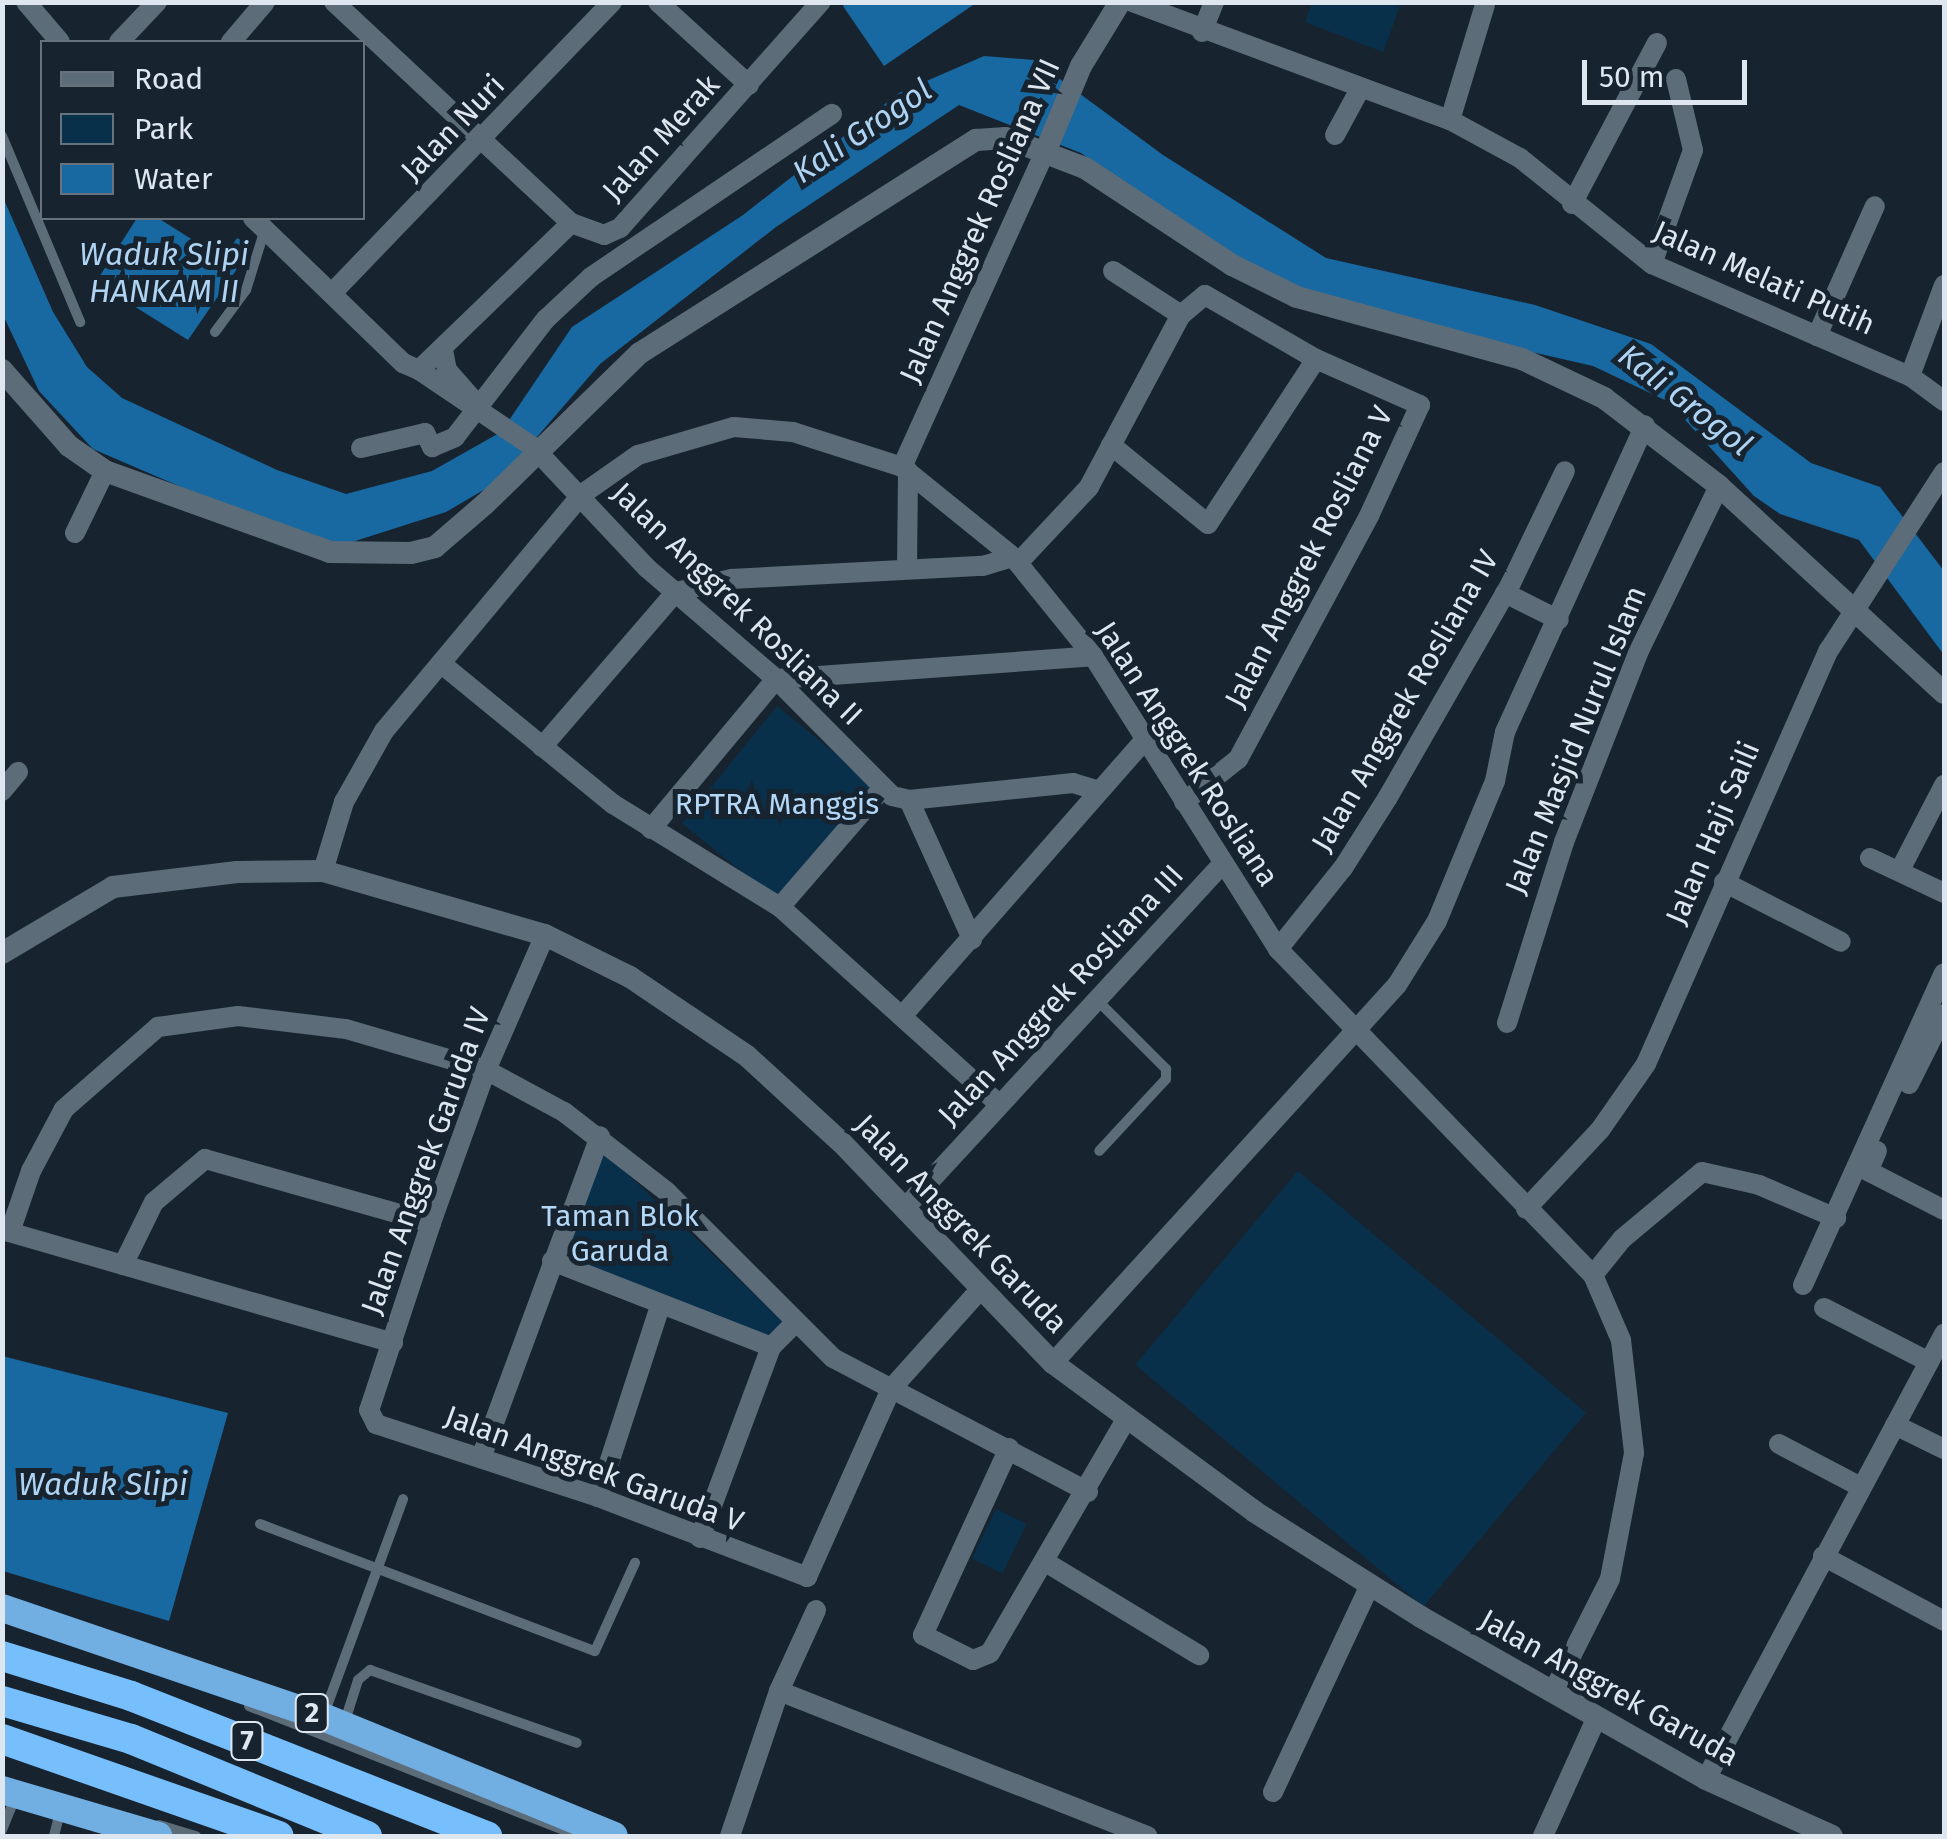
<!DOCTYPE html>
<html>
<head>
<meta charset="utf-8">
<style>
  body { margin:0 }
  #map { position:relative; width:1947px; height:1839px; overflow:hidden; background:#172430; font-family:"Fira Sans",sans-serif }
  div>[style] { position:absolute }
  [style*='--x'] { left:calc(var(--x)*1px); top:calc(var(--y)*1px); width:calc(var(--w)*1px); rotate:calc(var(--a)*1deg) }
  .green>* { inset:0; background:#09304b; transform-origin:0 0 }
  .water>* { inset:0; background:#1869a1 }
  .service>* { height:10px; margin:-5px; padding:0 5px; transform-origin:5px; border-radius:5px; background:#5c6c79 }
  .minor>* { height:20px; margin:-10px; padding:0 10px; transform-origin:10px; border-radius:10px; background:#5c6c79 }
  .tertiary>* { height:22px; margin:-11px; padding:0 11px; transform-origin:11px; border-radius:11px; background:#5c6c79 }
  .trunk>* { height:28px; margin:-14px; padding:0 14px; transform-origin:14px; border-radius:14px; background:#71aee2 }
  .motorway>* { height:30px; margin:-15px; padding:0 15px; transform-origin:15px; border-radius:15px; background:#76bffc }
  span { translate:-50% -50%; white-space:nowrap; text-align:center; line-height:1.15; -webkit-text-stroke:10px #172430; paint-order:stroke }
  .shield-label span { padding:2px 8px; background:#172430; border:2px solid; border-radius:8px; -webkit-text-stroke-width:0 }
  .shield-label { font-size:28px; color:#dee7ef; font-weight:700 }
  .street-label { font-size:30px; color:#dee7ef }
  .park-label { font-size:30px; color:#b3d7f7 }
  .water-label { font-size:32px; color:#afd3f2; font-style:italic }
  .frame { position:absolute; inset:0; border:5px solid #dee7ef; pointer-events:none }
  .legend { position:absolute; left:40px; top:40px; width:325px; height:180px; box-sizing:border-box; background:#172430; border:2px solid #67727c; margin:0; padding:12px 18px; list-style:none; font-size:30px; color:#dee7ef }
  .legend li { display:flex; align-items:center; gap:20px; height:50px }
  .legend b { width:50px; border:2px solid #67727c }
  .scale { position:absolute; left:1582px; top:60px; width:165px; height:45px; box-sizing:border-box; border:5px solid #dee7ef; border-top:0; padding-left:12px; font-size:30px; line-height:35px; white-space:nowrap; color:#dee7ef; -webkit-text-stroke:8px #172430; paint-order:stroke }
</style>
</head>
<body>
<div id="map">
  <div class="green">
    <div style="clip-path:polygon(1391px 2px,1400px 6px,1383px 52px,1305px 22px,1312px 3px)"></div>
    <div style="left:777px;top:706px;width:123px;height:151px;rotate:39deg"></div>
    <div style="clip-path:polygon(600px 1148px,788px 1326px,768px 1344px,557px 1262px)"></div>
    <div style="left:1298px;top:1171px;width:376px;height:253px;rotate:40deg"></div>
    <div style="left:996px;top:1509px;width:34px;height:55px;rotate:26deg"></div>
  </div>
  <div class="water">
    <div style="clip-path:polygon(849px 2px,976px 2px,976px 3px,884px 66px,843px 6px)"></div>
    <div style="clip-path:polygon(984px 56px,1034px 60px,1163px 155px,1326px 258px,1535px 305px,1651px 344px,1811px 463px,1880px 487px,1944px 571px,1944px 655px,1859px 540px,1780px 514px,1754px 496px,1669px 402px,1593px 366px,1317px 303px,1211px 250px,1081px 153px,959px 105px,776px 227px,600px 364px,499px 481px,446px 512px,327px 550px,93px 449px,39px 391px,3px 315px,2px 195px,53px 312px,87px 367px,122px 398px,277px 470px,346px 494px,432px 471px,501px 432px,572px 327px,743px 215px,899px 93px)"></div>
    <div style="clip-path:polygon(137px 218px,158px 218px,223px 259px,237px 238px,252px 247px,188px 340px,110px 291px,100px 305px,87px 296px)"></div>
    <div style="clip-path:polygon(2px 1356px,228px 1413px,169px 1621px,3px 1571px)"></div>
  </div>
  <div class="service">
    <div style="--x:2;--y:136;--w:202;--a:67.2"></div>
    <div style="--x:215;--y:332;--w:52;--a:-53.6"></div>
    <div style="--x:246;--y:290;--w:64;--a:-72.7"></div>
    <div style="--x:1097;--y:1000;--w:98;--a:45"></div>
    <div style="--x:1166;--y:1069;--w:10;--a:90"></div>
    <div style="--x:1166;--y:1079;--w:98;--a:132.9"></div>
    <div style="--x:260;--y:1524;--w:358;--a:20.8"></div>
    <div style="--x:595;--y:1651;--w:97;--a:-65.6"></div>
    <div style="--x:249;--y:1706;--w:355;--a:21.5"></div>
    <div style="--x:324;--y:1714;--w:229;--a:-69.8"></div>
    <div style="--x:344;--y:1724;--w:46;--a:-72.3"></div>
    <div style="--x:358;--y:1680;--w:16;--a:-40"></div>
    <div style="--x:370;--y:1670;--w:219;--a:19.4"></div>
    <div style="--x:159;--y:1825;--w:39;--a:17"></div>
    <div style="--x:2;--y:1830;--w:38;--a:-68"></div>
    <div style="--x:54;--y:1836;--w:29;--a:-76"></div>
  </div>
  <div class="minor">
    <div style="--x:26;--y:2;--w:52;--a:49.6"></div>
    <div style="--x:334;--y:2;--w:324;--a:43"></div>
    <div style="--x:571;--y:223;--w:35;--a:20"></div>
    <div style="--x:604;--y:235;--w:17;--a:-24"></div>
    <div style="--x:620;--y:228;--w:302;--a:-48.4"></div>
    <div style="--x:658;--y:2;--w:123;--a:42.4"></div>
    <div style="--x:1132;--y:2;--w:339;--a:20.4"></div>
    <div style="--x:1450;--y:120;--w:80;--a:28.5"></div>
    <div style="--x:1520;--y:158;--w:169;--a:38.8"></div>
    <div style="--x:1652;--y:264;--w:281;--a:23.5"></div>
    <div style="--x:1910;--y:376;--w:42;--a:36.3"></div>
    <div style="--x:1202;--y:32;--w:32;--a:-68"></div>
    <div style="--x:119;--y:42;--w:55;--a:-46.5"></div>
    <div style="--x:231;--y:42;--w:52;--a:-49.6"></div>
    <div style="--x:1450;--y:120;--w:120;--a:-73.1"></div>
    <div style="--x:1335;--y:135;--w:52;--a:-61.5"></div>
    <div style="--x:1572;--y:204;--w:182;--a:-62.2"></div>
    <div style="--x:253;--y:218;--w:209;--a:44"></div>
    <div style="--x:403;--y:363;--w:17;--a:24"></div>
    <div style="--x:419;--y:370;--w:211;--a:-44"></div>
    <div style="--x:1652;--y:264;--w:121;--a:-70.2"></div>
    <div style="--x:1693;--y:150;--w:73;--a:-103.5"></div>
    <div style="--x:1113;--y:271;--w:81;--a:32.9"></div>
    <div style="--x:334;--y:291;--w:401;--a:-46.1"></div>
    <div style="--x:1817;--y:336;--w:142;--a:-66"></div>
    <div style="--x:443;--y:350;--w:20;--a:79"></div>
    <div style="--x:447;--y:370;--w:37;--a:49"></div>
    <div style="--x:419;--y:370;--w:138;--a:34"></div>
    <div style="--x:533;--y:447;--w:166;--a:46.7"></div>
    <div style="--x:647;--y:568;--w:170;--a:40.7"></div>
    <div style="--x:776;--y:679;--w:165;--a:45.2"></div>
    <div style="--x:892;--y:796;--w:17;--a:13"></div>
    <div style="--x:909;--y:800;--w:165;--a:-5.9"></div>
    <div style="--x:1073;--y:783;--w:27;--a:17"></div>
    <div style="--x:1910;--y:376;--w:97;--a:-69.5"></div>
    <div style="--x:1111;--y:445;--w:125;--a:39.2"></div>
    <div style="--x:1208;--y:524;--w:197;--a:-56.8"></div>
    <div style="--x:361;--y:448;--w:66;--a:-13.2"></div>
    <div style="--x:425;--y:433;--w:16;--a:63"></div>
    <div style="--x:432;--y:447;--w:25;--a:-23"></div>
    <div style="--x:455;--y:437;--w:149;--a:-52.4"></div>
    <div style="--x:546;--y:319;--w:62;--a:-43"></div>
    <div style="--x:591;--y:277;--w:291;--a:-34.1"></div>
    <div style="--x:902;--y:467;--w:348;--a:-65.6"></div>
    <div style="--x:75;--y:533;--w:69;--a:-64.2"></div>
    <div style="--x:1018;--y:563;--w:104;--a:-46.9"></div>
    <div style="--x:1089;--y:487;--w:195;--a:-61.9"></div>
    <div style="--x:1181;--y:315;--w:31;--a:-40"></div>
    <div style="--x:1205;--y:295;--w:128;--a:30"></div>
    <div style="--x:1316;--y:359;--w:114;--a:23.9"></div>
    <div style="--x:1420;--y:405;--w:122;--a:114.7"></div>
    <div style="--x:1369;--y:516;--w:276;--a:118.3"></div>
    <div style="--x:1238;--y:759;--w:69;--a:141.5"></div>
    <div style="--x:907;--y:569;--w:98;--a:-89.4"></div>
    <div style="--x:1505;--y:593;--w:60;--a:26.6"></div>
    <div style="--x:443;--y:665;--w:220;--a:39.3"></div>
    <div style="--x:613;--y:804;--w:196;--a:31.7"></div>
    <div style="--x:780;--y:907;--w:295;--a:42"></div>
    <div style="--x:542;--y:747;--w:205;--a:-49.2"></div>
    <div style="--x:676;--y:592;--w:57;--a:-13.3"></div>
    <div style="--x:731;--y:579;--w:252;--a:-3"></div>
    <div style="--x:983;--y:566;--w:31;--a:-17"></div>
    <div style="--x:2;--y:791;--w:25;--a:-50"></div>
    <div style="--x:909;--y:800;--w:153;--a:65.6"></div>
    <div style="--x:651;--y:829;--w:195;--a:-50.2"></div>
    <div style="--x:776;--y:679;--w:318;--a:-4.1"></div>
    <div style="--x:1870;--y:858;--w:82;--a:25.3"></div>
    <div style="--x:1900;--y:870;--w:96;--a:-62.6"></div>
    <div style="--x:323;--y:871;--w:72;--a:-73.1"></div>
    <div style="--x:344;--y:802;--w:81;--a:-60.6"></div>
    <div style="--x:384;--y:731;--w:307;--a:-50.1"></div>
    <div style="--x:581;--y:495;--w:70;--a:-35.1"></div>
    <div style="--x:638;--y:455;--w:100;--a:-16.3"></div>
    <div style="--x:734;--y:427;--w:59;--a:4.8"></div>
    <div style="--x:793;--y:432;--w:114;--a:17.8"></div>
    <div style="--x:902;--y:467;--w:143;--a:39"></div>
    <div style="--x:1013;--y:557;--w:127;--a:51.1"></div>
    <div style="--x:1093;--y:656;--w:347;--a:57.7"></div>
    <div style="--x:1278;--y:949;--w:453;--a:46"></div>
    <div style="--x:1593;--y:1275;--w:71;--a:66.7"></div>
    <div style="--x:1621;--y:1340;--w:114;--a:83.4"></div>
    <div style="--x:1634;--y:1453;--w:128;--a:100.8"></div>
    <div style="--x:1610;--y:1579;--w:127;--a:116.8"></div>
    <div style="--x:1724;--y:882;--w:131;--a:27.1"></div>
    <div style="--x:780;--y:907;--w:156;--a:-49.2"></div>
    <div style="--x:545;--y:935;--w:147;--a:113.6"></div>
    <div style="--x:486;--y:1070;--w:163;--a:109.8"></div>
    <div style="--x:431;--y:1223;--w:197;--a:108.3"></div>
    <div style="--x:369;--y:1410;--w:16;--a:63"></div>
    <div style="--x:376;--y:1424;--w:234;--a:18.2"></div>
    <div style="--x:598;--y:1497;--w:224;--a:20.9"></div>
    <div style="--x:807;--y:1577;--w:206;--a:-65.9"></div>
    <div style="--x:891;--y:1389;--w:132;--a:-48.1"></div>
    <div style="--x:1278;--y:949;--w:104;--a:-51.3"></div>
    <div style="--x:1343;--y:868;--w:84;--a:-57.6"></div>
    <div style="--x:1388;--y:797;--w:247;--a:-60.1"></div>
    <div style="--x:1511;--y:583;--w:124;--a:-64.3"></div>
    <div style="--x:903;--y:1015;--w:365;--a:-48.7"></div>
    <div style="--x:1507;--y:1023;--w:190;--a:-72.5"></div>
    <div style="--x:1564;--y:842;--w:203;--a:-68.6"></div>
    <div style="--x:1638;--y:653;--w:186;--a:-64.1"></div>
    <div style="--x:1909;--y:1084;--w:78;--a:-63.4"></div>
    <div style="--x:1877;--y:1151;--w:22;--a:114"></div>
    <div style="--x:1868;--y:1171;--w:85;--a:27.2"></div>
    <div style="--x:904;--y:1209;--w:468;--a:-47.3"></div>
    <div style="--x:1526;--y:1209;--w:108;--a:-46.9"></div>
    <div style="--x:1600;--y:1130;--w:80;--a:-55.1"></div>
    <div style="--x:1646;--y:1064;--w:453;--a:-66.2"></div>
    <div style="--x:1829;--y:650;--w:212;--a:-57.1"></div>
    <div style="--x:2;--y:1230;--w:407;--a:16.1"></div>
    <div style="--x:10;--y:1232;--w:65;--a:-71"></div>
    <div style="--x:31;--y:1171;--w:70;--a:-62"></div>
    <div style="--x:64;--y:1109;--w:125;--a:-41.1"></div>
    <div style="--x:158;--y:1027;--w:81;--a:-7.8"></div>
    <div style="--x:238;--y:1016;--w:109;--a:6.9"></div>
    <div style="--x:346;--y:1029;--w:146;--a:16.3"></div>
    <div style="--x:486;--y:1070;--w:89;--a:28.3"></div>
    <div style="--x:564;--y:1112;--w:130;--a:37.8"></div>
    <div style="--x:667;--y:1192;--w:235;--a:45"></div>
    <div style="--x:833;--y:1358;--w:288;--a:27.7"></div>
    <div style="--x:552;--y:1261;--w:235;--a:21.4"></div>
    <div style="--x:123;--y:1265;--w:70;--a:-63.8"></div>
    <div style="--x:154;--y:1202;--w:67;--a:-40.1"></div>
    <div style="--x:205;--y:1159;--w:235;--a:15.8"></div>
    <div style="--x:1593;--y:1275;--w:46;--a:-51.1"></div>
    <div style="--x:1622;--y:1239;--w:104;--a:-39.9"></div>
    <div style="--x:1702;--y:1172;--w:58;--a:12.8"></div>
    <div style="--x:1759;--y:1185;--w:84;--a:23.2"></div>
    <div style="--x:1803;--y:1285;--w:342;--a:-65.7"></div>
    <div style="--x:1824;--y:1308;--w:118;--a:27.2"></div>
    <div style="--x:1053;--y:1363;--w:511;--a:-47.7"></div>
    <div style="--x:1397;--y:985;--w:75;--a:-58"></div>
    <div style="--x:1437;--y:921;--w:152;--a:-67.5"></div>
    <div style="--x:1495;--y:781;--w:50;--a:-78.5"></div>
    <div style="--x:1505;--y:732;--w:337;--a:-65.5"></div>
    <div style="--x:1895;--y:1425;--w:55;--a:26.1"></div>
    <div style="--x:1779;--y:1444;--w:93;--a:27.7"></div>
    <div style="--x:1009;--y:1448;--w:206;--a:114.7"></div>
    <div style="--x:923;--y:1635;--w:56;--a:26.6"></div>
    <div style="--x:973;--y:1660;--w:18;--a:-22"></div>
    <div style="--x:990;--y:1653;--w:272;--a:-59.8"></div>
    <div style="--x:481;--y:1458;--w:343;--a:-69.7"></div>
    <div style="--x:598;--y:1497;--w:201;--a:-72"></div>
    <div style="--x:700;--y:1538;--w:204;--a:-69.6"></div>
    <div style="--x:771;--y:1347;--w:33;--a:-45"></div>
    <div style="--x:1823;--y:1556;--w:137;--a:28.2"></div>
    <div style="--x:1047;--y:1563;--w:178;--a:31.2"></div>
    <div style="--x:779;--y:1691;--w:396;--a:21.5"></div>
    <div style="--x:1706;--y:1779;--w:505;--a:-61.86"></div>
    <div style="--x:1273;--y:1792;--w:229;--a:-64.9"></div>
    <div style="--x:730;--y:1836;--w:153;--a:-71.3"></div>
    <div style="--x:779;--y:1691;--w:89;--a:-65.4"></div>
    <div style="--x:1543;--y:1836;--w:131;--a:-65.6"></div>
  </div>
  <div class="tertiary">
    <div style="--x:1046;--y:150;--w:91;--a:-67.4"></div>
    <div style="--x:1081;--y:66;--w:75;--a:-58.6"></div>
    <div style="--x:2;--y:370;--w:101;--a:48.6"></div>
    <div style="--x:69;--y:446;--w:44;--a:34.8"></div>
    <div style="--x:105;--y:471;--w:239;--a:19.8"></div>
    <div style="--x:330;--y:552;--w:81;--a:0.7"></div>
    <div style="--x:411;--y:553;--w:25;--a:-14"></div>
    <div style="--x:435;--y:547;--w:66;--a:-40.7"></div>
    <div style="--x:485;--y:504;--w:216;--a:-44.3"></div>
    <div style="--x:640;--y:353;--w:398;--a:-32.4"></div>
    <div style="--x:976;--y:140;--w:30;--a:-4"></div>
    <div style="--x:1006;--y:138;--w:85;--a:20.8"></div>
    <div style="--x:1085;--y:168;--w:176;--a:33.4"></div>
    <div style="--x:1232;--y:265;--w:72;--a:26.2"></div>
    <div style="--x:1297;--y:297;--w:233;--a:15.4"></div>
    <div style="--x:1522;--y:359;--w:91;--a:25.4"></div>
    <div style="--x:1604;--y:398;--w:145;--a:37.4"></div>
    <div style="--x:1719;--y:486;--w:306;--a:42.6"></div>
    <div style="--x:2;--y:953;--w:129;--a:-30.7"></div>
    <div style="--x:113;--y:887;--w:125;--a:-6.9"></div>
    <div style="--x:237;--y:872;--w:86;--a:-0.7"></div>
    <div style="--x:323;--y:871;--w:231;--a:16.1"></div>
    <div style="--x:545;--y:935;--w:95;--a:26.3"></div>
    <div style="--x:630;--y:977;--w:141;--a:34"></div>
    <div style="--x:747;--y:1056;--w:127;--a:42.5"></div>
    <div style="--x:841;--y:1142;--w:306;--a:46.2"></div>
    <div style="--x:1053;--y:1363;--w:251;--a:36.4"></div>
    <div style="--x:1255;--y:1512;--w:196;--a:32.3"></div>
    <div style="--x:1421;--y:1617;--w:328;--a:29.6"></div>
    <div style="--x:1706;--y:1779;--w:138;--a:24.3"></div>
  </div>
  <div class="trunk">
    <div style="--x:2;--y:1608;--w:339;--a:18.8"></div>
    <div style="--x:323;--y:1717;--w:314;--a:22.2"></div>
    <div style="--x:2;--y:1790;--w:163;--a:16.4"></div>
  </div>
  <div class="motorway">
    <div style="--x:2;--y:1656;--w:135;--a:17.2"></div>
    <div style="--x:131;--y:1696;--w:383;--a:21.5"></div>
    <div style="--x:2;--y:1701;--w:134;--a:16.4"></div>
    <div style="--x:131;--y:1739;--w:255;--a:22.3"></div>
    <div style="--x:2;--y:1739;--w:293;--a:19.3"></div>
  </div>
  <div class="shield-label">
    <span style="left:312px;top:1713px">2</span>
    <span style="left:247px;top:1741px">7</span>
  </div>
  <div class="street-label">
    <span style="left:453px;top:128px;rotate:-46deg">Jalan Nuri</span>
    <span style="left:661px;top:138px;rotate:-48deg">Jalan Merak</span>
    <span style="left:980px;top:221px;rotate:-66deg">Jalan Anggrek Rosliana VII</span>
    <span style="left:1764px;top:278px;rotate:24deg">Jalan Melati Putih</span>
    <span style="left:1309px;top:557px;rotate:-63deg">Jalan Anggrek Rosliana V</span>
    <span style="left:737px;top:604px;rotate:44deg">Jalan Anggrek Rosliana II</span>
    <span style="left:1405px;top:701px;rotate:-60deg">Jalan Anggrek Rosliana IV</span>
    <span style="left:1576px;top:740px;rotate:-68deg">Jalan Masjid Nurul Islam</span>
    <span style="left:1187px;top:754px;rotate:57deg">Jalan Anggrek Rosliana</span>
    <span style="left:1713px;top:833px;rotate:-67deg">Jalan Haji Saili</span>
    <span style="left:1061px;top:995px;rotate:-47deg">Jalan Anggrek Rosliana III</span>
    <span style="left:426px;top:1161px;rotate:-70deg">Jalan Anggrek Garuda IV</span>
    <span style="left:961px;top:1224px;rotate:46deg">Jalan Anggrek Garuda</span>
    <span style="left:594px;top:1469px;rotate:20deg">Jalan Anggrek Garuda V</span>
    <span style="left:1609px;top:1688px;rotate:29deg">Jalan Anggrek Garuda</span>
  </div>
  <div class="park-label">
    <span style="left:777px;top:804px">RPTRA Manggis</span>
    <span style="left:620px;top:1233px">Taman Blok<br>Garuda</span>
  </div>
  <div class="water-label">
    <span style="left:862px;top:131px;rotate:-34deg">Kali Grogol</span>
    <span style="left:164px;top:273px">Waduk Slipi<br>HANKAM II</span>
    <span style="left:1685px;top:400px;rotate:38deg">Kali Grogol</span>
    <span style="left:103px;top:1484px">Waduk Slipi</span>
  </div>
  <div class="frame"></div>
  <ul class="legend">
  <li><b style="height:12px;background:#5c6c79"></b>Road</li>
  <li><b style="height:28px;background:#09304b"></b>Park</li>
  <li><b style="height:28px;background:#1869a1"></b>Water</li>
  </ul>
  <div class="scale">50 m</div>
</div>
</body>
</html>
